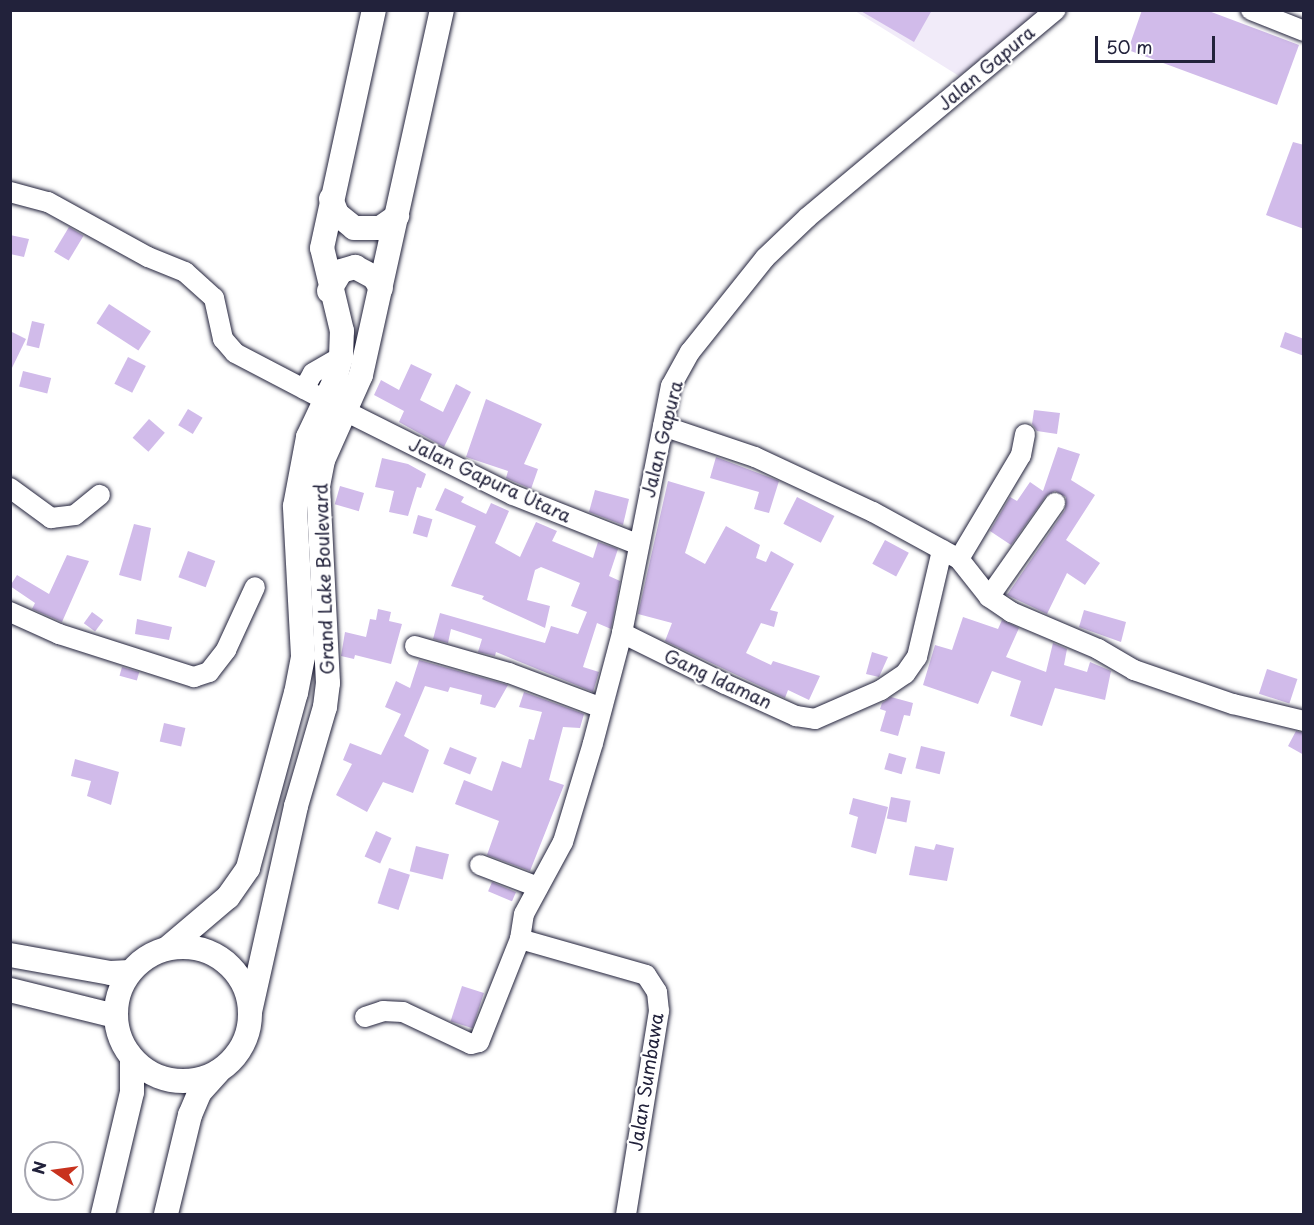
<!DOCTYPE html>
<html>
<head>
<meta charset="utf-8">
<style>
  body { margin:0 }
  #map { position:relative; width:1314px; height:1225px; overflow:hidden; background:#fff; font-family:"Playpen Sans",sans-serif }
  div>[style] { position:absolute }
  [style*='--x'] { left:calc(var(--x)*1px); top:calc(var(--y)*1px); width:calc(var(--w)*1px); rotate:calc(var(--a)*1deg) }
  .built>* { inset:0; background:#f1ebf9 }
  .building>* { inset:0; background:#d1bbea; transform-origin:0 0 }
  .roads { filter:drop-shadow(0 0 2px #22223b) drop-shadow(0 0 2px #22223b) }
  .minor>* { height:20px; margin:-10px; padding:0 10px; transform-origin:10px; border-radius:10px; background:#fff }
  .tertiary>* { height:24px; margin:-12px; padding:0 12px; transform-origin:12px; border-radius:12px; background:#fff }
  .tertiary>.ring { margin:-12px; padding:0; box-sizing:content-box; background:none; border:24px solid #fff; border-radius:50% }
  span { translate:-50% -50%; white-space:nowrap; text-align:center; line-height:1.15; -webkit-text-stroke:4.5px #fff; paint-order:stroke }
  .street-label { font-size:18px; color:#22223b }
  .frame { position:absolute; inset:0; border:12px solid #22223b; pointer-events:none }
  .north { position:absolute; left:24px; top:1141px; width:60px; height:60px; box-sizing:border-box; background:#fff; border:2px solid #a7a7b1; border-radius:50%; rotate:283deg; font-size:16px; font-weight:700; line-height:24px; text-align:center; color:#22223b }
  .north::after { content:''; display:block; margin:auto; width:21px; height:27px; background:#c8321e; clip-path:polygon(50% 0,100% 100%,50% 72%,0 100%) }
  .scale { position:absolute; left:1095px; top:36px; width:120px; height:27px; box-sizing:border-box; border:3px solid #22223b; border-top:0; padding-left:8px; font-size:18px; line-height:21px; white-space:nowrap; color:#22223b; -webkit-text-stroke:4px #fff; paint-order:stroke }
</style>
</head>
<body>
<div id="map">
  <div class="built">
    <div style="clip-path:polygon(855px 11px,1039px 11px,959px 76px)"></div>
  </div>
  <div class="building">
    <div style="clip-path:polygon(859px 10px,932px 10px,914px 42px)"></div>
    <div style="clip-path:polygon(1142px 10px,1206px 10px,1299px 45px,1277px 105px,1128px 50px)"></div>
    <div style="clip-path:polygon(1293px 142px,1304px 145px,1304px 229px,1266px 215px)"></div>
    <div style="left:69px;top:227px;width:17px;height:29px;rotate:31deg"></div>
    <div style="clip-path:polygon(10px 235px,29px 239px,24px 257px,10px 254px)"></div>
    <div style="left:109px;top:304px;width:50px;height:23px;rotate:33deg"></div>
    <div style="left:32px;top:321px;width:13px;height:25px;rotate:13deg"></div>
    <div style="clip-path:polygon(10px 331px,26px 339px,10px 372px)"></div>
    <div style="clip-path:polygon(1285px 332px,1304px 339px,1304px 356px,1280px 347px)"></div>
    <div style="left:128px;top:357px;width:20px;height:30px;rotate:27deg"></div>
    <div style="clip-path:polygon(411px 364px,432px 374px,420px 400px,443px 412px,456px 384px,471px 392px,444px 447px,399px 422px,404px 411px,374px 395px,381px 380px,399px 390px)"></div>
    <div style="left:23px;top:371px;width:29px;height:16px;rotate:14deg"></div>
    <div style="clip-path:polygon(486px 399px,542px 424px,524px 464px,538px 469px,531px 489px,506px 478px,508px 471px,466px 457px)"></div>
    <div style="left:188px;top:409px;width:17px;height:19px;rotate:31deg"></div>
    <div style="clip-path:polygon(1034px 410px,1060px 413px,1057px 434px,1037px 431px,1032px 424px)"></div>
    <div style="left:149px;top:419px;width:21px;height:25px;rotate:41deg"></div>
    <div style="clip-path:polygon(1058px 447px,1080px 454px,1071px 480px,1095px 495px,1066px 540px,1100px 563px,1085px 585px,1067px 573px,1047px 614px,1007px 595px,1065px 510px,1066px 497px,1055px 491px,1046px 496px,1011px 545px,990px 531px,1010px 497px,1017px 501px,1030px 482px,1043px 491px)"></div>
    <div style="clip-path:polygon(716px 457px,779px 481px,769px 513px,754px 509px,759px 492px,710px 478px)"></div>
    <div style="clip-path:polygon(382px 458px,408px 464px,426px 474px,421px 488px,417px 487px,408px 516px,389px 512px,394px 491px,375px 487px)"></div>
    <div style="clip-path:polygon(668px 481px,705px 492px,685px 553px,705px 564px,726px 526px,760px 545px,756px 558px,766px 562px,771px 551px,794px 564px,770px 610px,778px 612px,774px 627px,761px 623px,746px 653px,771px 665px,773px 661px,820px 676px,809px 700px,788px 690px,785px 698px,665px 641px,672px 623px,638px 614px)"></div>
    <div style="left:340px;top:486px;width:25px;height:19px;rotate:16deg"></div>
    <div style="clip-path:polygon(445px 488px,464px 497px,461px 502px,486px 514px,491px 503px,509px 511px,495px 543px,520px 557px,536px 522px,557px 531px,552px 541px,593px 558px,598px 542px,618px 549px,609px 576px,620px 581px,611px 629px,597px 623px,583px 667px,599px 672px,593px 692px,496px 652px,495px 656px,478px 652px,482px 639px,451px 629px,448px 643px,433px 639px,440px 613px,545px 643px,551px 626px,578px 634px,587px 612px,571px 606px,580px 583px,541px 567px,535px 570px,527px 600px,550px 606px,545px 628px,482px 599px,484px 596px,451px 586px,476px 526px,435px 510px)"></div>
    <div style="clip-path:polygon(595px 490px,629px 499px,623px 525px,589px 512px)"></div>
    <div style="left:797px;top:497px;width:42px;height:30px;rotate:27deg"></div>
    <div style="left:418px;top:515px;width:15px;height:19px;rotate:16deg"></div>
    <div style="clip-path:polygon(134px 524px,151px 528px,141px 581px,119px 575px)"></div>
    <div style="left:885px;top:540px;width:27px;height:27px;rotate:28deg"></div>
    <div style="left:188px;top:551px;width:29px;height:28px;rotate:20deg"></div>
    <div style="clip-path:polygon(67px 555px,89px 561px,62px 622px,32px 609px,35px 603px,10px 586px,17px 575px,49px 594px)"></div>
    <div style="clip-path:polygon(378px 609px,391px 612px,389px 621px,402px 624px,391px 664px,355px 655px,354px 659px,341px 656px,345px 632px,366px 637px,370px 619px,376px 620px)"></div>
    <div style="clip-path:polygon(1084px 610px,1126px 622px,1121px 642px,1079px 627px)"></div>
    <div style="left:92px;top:612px;width:14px;height:14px;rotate:36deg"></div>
    <div style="clip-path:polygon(963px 617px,998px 629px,1002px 620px,1019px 628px,1006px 657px,1046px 672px,1053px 643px,1067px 649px,1064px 665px,1087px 672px,1090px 662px,1111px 671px,1105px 700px,1055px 688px,1042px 726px,1010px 716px,1021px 681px,992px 671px,978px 704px,923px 685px,935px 645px,952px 650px)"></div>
    <div style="clip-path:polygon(137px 619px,172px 627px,169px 640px,135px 634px)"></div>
    <div style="clip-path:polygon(872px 652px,888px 657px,879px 677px,866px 674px)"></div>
    <div style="clip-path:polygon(419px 660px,508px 685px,495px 708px,480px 704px,482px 695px,450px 687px,448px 692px,425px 686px,404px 736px,429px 750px,413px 793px,383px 782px,367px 812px,336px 795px,352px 764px,343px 760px,350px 743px,381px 755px,401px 714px,385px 707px,396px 681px,410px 688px)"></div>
    <div style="left:122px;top:667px;width:18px;height:9px;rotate:16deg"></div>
    <div style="left:1267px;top:669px;width:32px;height:26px;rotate:18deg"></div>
    <div style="clip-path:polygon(524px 692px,584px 714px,580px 728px,563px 727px,549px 780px,564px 785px,530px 871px,487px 855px,499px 821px,455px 804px,464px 780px,492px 791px,502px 761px,521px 768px,529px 739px,534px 740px,542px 712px,519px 707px)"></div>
    <div style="clip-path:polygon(891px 697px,913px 703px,910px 716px,904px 715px,898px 736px,880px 731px,886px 711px,880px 709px,882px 703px)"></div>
    <div style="left:164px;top:723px;width:22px;height:19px;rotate:13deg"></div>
    <div style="clip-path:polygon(1296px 731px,1304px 733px,1304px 755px,1288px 746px)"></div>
    <div style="left:921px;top:746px;width:25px;height:23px;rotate:14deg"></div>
    <div style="left:450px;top:747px;width:29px;height:18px;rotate:22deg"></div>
    <div style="left:889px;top:753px;width:18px;height:17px;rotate:16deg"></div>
    <div style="clip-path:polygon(75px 759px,119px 772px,111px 805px,87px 796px,91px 781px,71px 776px)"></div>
    <div style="left:891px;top:797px;width:20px;height:22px;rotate:11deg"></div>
    <div style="clip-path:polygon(853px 798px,888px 807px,876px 854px,851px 847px,858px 817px,849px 814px)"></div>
    <div style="left:376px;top:831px;width:17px;height:28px;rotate:24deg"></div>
    <div style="clip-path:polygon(936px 844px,954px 848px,947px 881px,909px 875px,915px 846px,934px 850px)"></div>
    <div style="left:416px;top:846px;width:34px;height:26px;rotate:14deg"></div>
    <div style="left:389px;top:868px;width:22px;height:37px;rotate:18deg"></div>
    <div style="left:492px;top:882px;width:26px;height:10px;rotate:23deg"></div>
    <div style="left:462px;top:986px;width:23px;height:37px;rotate:18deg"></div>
  </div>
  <div class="roads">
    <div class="minor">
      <div style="--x:1251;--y:10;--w:57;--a:21.6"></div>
      <div style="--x:10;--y:192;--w:39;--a:15"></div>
      <div style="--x:48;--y:202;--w:114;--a:28.8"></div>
      <div style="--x:148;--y:257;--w:40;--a:22"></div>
      <div style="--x:185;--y:272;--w:39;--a:42"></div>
      <div style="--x:214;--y:298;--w:42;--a:77.6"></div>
      <div style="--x:223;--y:339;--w:18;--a:49"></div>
      <div style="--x:235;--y:353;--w:102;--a:27.6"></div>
      <div style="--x:304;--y:389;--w:18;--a:-61"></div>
      <div style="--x:313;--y:373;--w:32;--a:-30"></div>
      <div style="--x:345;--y:411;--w:188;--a:26.6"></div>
      <div style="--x:513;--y:495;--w:133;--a:21.6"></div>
      <div style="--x:663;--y:426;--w:97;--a:18.6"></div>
      <div style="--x:755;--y:457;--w:130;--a:25"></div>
      <div style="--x:873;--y:512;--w:98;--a:28.7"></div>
      <div style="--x:959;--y:559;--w:48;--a:51.7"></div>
      <div style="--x:989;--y:597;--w:27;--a:34"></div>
      <div style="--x:1011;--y:612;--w:95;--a:23"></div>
      <div style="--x:1098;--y:649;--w:42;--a:30.3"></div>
      <div style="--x:1134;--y:670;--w:105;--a:19"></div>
      <div style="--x:1233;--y:704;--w:73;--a:13.5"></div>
      <div style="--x:10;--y:488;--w:51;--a:36.2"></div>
      <div style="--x:51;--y:518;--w:24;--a:-7"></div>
      <div style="--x:75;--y:515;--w:32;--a:-39"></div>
      <div style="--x:959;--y:559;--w:121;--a:-59.2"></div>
      <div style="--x:1021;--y:455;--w:21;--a:-79"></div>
      <div style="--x:989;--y:597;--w:115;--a:-54.9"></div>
      <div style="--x:10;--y:612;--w:54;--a:24.2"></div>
      <div style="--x:59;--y:634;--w:142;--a:17.7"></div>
      <div style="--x:194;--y:677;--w:16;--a:-18"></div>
      <div style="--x:209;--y:672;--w:28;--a:-52"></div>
      <div style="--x:226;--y:650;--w:69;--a:-65.3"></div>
      <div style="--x:622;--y:633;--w:115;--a:26.3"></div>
      <div style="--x:725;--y:684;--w:78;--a:24.3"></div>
      <div style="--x:796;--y:716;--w:19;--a:9"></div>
      <div style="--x:815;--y:719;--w:72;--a:-23.7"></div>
      <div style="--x:881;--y:690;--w:29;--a:-34"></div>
      <div style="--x:905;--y:674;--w:21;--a:-55"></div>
      <div style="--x:917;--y:657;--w:110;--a:-76.8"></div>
      <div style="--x:415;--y:646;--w:98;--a:16"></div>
      <div style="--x:509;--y:673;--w:99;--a:20.6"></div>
      <div style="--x:480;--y:865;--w:62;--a:20.8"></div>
      <div style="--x:520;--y:939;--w:131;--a:15.9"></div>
      <div style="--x:646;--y:975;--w:20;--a:57"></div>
      <div style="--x:657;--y:992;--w:19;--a:84"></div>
      <div style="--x:659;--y:1011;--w:206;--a:99.2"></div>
      <div style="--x:365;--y:1017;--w:19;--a:-18"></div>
      <div style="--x:383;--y:1011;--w:20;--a:3"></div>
      <div style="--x:403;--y:1012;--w:75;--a:25.2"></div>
      <div style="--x:471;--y:1044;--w:8;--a:-14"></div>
      <div style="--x:479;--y:1042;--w:111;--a:-68.3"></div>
      <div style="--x:520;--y:939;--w:25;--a:-81"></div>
      <div style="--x:524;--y:914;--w:82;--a:-61.6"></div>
      <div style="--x:563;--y:842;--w:103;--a:-73.1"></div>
      <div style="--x:593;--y:743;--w:114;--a:-75.2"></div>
      <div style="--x:622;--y:633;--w:252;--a:-78.8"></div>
      <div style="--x:671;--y:386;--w:39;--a:-61"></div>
      <div style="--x:690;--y:352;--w:120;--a:-51.4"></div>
      <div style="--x:765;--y:258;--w:59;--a:-43.6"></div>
      <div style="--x:808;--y:217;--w:323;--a:-39.9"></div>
    </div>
    <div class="tertiary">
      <div style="--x:331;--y:199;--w:16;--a:68"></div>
      <div style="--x:337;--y:214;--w:22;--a:39"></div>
      <div style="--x:354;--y:228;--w:26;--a:0"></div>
      <div style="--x:380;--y:228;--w:21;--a:-35"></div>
      <div style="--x:329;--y:291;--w:23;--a:-59"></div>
      <div style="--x:341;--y:271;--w:15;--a:-16"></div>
      <div style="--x:355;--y:267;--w:21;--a:28"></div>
      <div style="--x:374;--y:277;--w:13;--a:58"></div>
      <div class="ring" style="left:116px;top:947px;width:110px;height:110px"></div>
      <div style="--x:169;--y:947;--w:77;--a:-40.3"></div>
      <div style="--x:228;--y:897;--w:35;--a:-55"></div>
      <div style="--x:248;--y:868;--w:181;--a:-74.7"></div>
      <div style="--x:296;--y:693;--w:38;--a:-79"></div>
      <div style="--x:303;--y:656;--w:150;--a:-93.1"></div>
      <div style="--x:295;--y:506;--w:70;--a:-79.3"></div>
      <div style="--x:308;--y:437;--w:61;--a:-64.7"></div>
      <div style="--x:334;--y:382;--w:26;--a:-74"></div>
      <div style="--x:341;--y:357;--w:26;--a:-88"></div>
      <div style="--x:342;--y:331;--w:85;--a:-103.5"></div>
      <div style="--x:322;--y:248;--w:244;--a:-77.7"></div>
      <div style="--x:10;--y:955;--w:102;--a:10.2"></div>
      <div style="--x:110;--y:973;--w:20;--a:-3"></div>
      <div style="--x:10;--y:990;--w:108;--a:13.9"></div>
      <div style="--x:250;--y:1012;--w:211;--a:-77.4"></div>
      <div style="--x:296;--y:806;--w:103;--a:-73.7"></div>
      <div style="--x:325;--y:707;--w:24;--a:-83"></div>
      <div style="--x:328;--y:683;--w:197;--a:-92.9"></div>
      <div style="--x:318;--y:486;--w:26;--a:-79"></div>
      <div style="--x:323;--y:460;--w:93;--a:-65.9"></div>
      <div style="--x:361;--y:375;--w:374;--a:-77.5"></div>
      <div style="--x:103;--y:1214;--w:125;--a:-76.6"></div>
      <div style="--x:132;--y:1092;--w:33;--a:-90"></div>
      <div style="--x:166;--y:1214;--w:102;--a:-76.4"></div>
      <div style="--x:190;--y:1115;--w:25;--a:-67"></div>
      <div style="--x:200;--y:1092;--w:27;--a:-48"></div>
    </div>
  </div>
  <div class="street-label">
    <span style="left:986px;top:68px;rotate:-40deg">Jalan Gapura</span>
    <span style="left:662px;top:439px;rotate:-76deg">Jalan Gapura</span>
    <span style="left:490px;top:480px;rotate:25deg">Jalan Gapura Utara</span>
    <span style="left:324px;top:579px;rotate:-92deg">Grand Lake Boulevard</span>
    <span style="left:718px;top:679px;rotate:25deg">Gang Idaman</span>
    <span style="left:646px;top:1082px;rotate:-81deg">Jalan Sumbawa</span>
  </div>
  <div class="frame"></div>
  <div class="north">N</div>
  <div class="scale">50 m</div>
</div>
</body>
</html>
